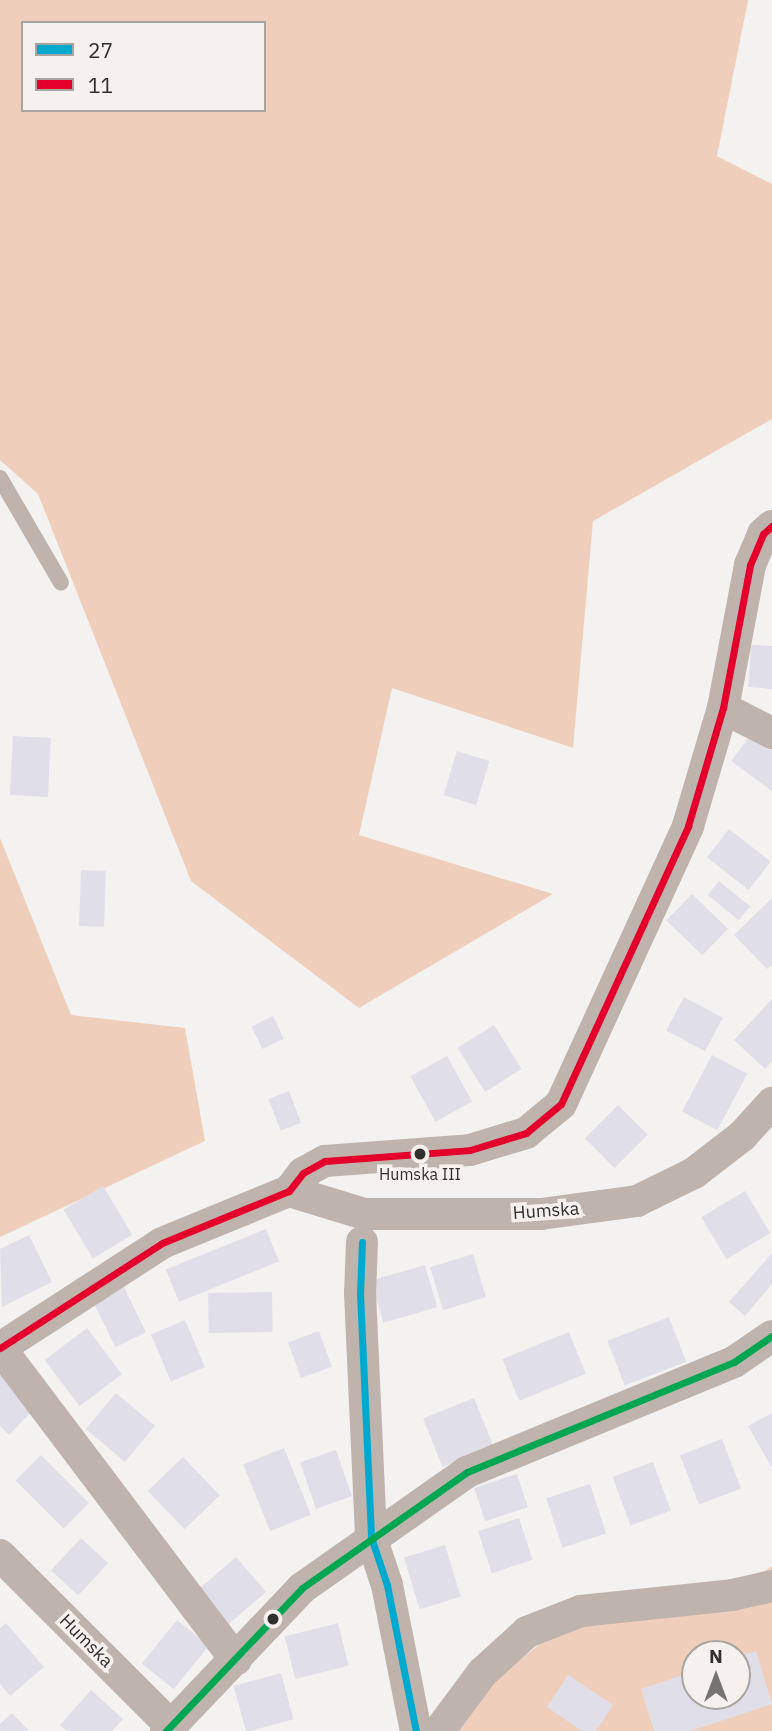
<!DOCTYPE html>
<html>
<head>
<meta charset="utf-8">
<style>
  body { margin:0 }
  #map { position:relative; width:772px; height:1731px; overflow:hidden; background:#f4f2f0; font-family:"IBM Plex Sans",sans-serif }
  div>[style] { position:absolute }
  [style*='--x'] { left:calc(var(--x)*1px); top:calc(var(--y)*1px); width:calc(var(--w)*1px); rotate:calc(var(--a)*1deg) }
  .green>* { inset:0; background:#efcfbc }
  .building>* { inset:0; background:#e0dfe8; transform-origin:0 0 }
  .service>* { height:16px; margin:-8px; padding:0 8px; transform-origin:8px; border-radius:8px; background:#beb3ad }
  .minor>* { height:32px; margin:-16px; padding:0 16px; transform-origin:16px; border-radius:16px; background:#beb3ad }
  .bus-1>* { height:7px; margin:-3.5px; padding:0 3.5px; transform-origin:3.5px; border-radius:3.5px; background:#00a9ce }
  .bus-2>* { height:7px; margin:-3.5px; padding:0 3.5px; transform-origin:3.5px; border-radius:3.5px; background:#e4002b }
  .bus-3>* { height:7px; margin:-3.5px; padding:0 3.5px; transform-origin:3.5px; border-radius:3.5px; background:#00a651 }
  .dots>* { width:19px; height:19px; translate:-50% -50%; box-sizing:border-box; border:4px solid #f6f1ee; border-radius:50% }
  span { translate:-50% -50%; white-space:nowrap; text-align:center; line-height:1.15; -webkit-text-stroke:7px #f6f1ee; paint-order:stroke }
  .bus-label { font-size:16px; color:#32302f }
  .street-label { font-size:18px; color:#32302f }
  .legend { position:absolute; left:21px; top:21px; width:245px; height:91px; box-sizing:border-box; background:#f6f1ee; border:2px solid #a8a4a2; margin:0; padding:9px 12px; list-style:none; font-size:21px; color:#32302f }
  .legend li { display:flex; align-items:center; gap:14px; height:35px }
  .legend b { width:35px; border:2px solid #a8a4a2 }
  .north { position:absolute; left:681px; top:1640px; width:70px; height:70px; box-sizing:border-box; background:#f6f1ee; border:2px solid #a8a4a2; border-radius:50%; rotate:0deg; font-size:19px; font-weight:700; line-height:28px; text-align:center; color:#32302f }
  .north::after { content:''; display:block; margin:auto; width:24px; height:32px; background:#767473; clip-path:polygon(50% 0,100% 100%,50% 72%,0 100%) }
</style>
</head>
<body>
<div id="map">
  <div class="green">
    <div style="clip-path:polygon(evenodd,0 0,748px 0,717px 156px,772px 184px,772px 419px,593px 521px,573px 748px,392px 688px,359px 835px,553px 894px,359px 1008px,191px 881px,38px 494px,0 460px,0 0,23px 23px,264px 23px,264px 110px,23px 110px,23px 23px)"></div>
    <div style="clip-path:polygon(0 838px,71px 1015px,185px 1028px,205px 1141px,0 1237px)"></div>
    <div style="clip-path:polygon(evenodd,772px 1566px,772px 1731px,448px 1731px,453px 1713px,581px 1611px,731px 1595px,772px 1566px,695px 1654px,737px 1654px,737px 1696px,695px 1696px,695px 1654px)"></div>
  </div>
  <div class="building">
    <div style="clip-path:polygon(751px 645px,772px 646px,772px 689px,748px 687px)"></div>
    <div style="clip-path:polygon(752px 733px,772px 748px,772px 791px,731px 761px)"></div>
    <div style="left:13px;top:736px;width:38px;height:59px;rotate:3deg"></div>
    <div style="left:457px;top:751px;width:34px;height:46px;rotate:17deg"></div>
    <div style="left:729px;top:829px;width:53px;height:36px;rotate:38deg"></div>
    <div style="left:81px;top:870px;width:25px;height:56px;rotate:2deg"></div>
    <div style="left:719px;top:881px;width:40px;height:18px;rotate:39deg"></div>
    <div style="left:692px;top:894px;width:50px;height:37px;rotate:44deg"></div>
    <div style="clip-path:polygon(772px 898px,772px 965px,767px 969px,734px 935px)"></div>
    <div style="left:684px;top:997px;width:44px;height:38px;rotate:28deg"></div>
    <div style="clip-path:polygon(772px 999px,772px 1061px,765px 1069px,734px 1040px)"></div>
    <div style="left:273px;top:1016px;width:25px;height:24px;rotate:64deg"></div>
    <div style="left:494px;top:1025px;width:52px;height:43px;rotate:58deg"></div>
    <div style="left:712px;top:1055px;width:40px;height:64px;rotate:28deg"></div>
    <div style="left:447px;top:1056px;width:52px;height:42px;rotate:61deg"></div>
    <div style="left:289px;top:1091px;width:34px;height:22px;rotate:69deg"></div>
    <div style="left:618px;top:1105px;width:42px;height:47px;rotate:45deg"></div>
    <div style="left:103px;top:1186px;width:57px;height:46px;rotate:59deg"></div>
    <div style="left:745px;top:1191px;width:49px;height:51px;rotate:59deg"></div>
    <div style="left:266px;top:1229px;width:35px;height:108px;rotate:68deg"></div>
    <div style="clip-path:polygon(29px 1235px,52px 1282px,2px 1307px,0 1249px)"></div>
    <div style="clip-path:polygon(772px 1253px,772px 1284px,745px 1316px,729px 1302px)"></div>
    <div style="left:473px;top:1254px;width:45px;height:45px;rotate:73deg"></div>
    <div style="left:425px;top:1265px;width:44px;height:56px;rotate:74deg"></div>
    <div style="left:121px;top:1281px;width:57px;height:34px;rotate:64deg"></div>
    <div style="left:272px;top:1292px;width:40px;height:64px;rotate:89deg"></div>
    <div style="left:669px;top:1317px;width:48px;height:66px;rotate:69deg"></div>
    <div style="left:185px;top:1320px;width:51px;height:37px;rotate:67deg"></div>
    <div style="left:87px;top:1328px;width:58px;height:53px;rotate:53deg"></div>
    <div style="left:319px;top:1331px;width:38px;height:33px;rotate:70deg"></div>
    <div style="left:569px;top:1332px;width:45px;height:72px;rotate:68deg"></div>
    <div style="clip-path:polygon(0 1367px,38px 1405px,9px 1435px,0 1426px)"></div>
    <div style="left:116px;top:1393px;width:51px;height:47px;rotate:40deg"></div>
    <div style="left:474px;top:1398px;width:52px;height:55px;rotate:68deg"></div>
    <div style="clip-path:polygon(772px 1413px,772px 1468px,748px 1426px)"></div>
    <div style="left:722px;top:1439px;width:53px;height:45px;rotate:69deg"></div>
    <div style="left:284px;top:1448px;width:72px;height:44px;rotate:68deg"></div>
    <div style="left:336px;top:1450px;width:49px;height:38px;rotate:71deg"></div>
    <div style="left:41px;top:1455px;width:68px;height:36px;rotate:45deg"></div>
    <div style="left:183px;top:1457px;width:53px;height:49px;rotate:46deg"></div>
    <div style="left:653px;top:1462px;width:52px;height:43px;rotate:70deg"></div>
    <div style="left:517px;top:1474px;width:35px;height:45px;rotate:72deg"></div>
    <div style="left:590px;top:1484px;width:52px;height:46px;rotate:72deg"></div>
    <div style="left:519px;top:1518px;width:44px;height:43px;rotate:72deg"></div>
    <div style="left:81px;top:1538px;width:37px;height:44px;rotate:43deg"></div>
    <div style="left:445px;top:1545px;width:54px;height:43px;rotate:73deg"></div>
    <div style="left:236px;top:1557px;width:46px;height:52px;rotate:49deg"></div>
    <div style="left:177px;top:1620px;width:41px;height:56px;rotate:39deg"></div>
    <div style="clip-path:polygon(6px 1623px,44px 1667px,10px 1696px,0 1684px,0 1628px)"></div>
    <div style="left:338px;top:1623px;width:44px;height:55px;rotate:76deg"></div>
    <div style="clip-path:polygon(756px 1651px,772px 1704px,690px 1731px,654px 1731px,641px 1689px,695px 1671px,695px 1696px,737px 1696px,737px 1657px)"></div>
    <div style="left:281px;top:1673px;width:48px;height:49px;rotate:75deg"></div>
    <div style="clip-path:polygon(568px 1675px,613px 1705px,596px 1731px,582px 1731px,547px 1707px)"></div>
    <div style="clip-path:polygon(91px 1690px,123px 1719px,112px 1731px,67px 1731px,60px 1725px)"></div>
    <div style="clip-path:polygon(12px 1713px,29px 1731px,0 1731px,0 1724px)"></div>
  </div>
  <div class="service">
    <div style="--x:0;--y:478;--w:121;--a:59.8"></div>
  </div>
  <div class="minor">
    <div style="--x:723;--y:708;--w:55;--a:27"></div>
    <div style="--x:289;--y:1191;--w:78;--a:17"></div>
    <div style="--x:364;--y:1214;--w:177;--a:0"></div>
    <div style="--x:541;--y:1214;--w:97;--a:-7.7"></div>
    <div style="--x:637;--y:1201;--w:64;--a:-26.2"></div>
    <div style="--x:694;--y:1173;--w:61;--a:-37.6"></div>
    <div style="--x:742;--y:1136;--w:45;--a:-47.7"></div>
    <div style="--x:362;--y:1242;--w:51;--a:92.2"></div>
    <div style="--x:360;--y:1293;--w:244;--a:87.4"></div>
    <div style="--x:371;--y:1537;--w:51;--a:71.6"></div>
    <div style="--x:387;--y:1585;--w:149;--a:78.8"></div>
    <div style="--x:0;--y:1348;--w:193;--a:-32.9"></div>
    <div style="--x:162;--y:1243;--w:137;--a:-22.3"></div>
    <div style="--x:289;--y:1191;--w:23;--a:-52"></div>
    <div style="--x:303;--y:1173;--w:25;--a:-29"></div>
    <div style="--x:325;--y:1161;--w:145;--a:-4.3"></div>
    <div style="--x:470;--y:1150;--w:59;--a:-16.9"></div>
    <div style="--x:526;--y:1133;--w:45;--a:-39.6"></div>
    <div style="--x:561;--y:1104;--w:306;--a:-65.4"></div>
    <div style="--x:688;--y:826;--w:123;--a:-73.5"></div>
    <div style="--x:723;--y:708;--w:146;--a:-79.3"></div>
    <div style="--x:750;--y:565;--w:34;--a:-67"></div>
    <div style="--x:763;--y:534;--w:12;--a:-42"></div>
    <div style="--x:0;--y:1348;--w:391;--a:52.9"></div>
    <div style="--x:0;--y:1555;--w:242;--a:45"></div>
    <div style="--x:166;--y:1731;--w:197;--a:-46.4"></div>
    <div style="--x:302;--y:1588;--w:202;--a:-35.1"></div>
    <div style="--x:467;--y:1472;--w:289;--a:-22.4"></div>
    <div style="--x:734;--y:1362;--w:46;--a:-34.4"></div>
    <div style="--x:439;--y:1731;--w:72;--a:-53.4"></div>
    <div style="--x:482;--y:1673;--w:61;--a:-42.3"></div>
    <div style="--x:527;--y:1632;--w:58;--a:-21.3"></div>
    <div style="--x:581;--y:1611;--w:152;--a:-6"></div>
    <div style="--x:732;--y:1595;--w:41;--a:-12.7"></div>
  </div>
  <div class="bus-1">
    <div style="--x:362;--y:1242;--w:51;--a:92.2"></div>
    <div style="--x:360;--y:1293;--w:244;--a:87.4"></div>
    <div style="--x:371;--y:1537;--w:51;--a:71.6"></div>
    <div style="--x:387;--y:1585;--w:149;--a:78.8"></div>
  </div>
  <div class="bus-2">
    <div style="--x:0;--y:1348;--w:193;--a:-32.9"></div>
    <div style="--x:162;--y:1243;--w:137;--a:-22.3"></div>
    <div style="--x:289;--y:1191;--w:23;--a:-52"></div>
    <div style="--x:303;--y:1173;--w:25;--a:-29"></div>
    <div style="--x:325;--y:1161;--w:145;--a:-4.3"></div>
    <div style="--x:470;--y:1150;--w:59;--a:-16.9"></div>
    <div style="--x:526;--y:1133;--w:45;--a:-39.6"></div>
    <div style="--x:561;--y:1104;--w:306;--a:-65.4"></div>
    <div style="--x:688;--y:826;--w:123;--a:-73.5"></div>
    <div style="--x:723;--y:708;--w:146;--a:-79.3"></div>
    <div style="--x:750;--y:565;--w:34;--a:-67"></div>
    <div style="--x:763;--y:534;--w:12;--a:-42"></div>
  </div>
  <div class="bus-3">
    <div style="--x:166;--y:1731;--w:197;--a:-46.4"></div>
    <div style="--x:302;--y:1588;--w:202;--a:-35.1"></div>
    <div style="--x:467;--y:1472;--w:289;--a:-22.4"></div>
    <div style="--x:734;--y:1362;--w:46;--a:-34.4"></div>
  </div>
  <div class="dots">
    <div style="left:420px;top:1154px;background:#32302f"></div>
    <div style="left:273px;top:1619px;background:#32302f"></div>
  </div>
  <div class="bus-label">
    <span style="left:420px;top:1174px">Humska III</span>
  </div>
  <div class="street-label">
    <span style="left:546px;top:1211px;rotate:-4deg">Humska</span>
    <span style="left:86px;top:1641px;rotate:45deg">Humska</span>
  </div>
  <ul class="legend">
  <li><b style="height:9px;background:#00a9ce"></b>27</li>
  <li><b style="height:9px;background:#e4002b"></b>11</li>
  </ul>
  <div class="north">N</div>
</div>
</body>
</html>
